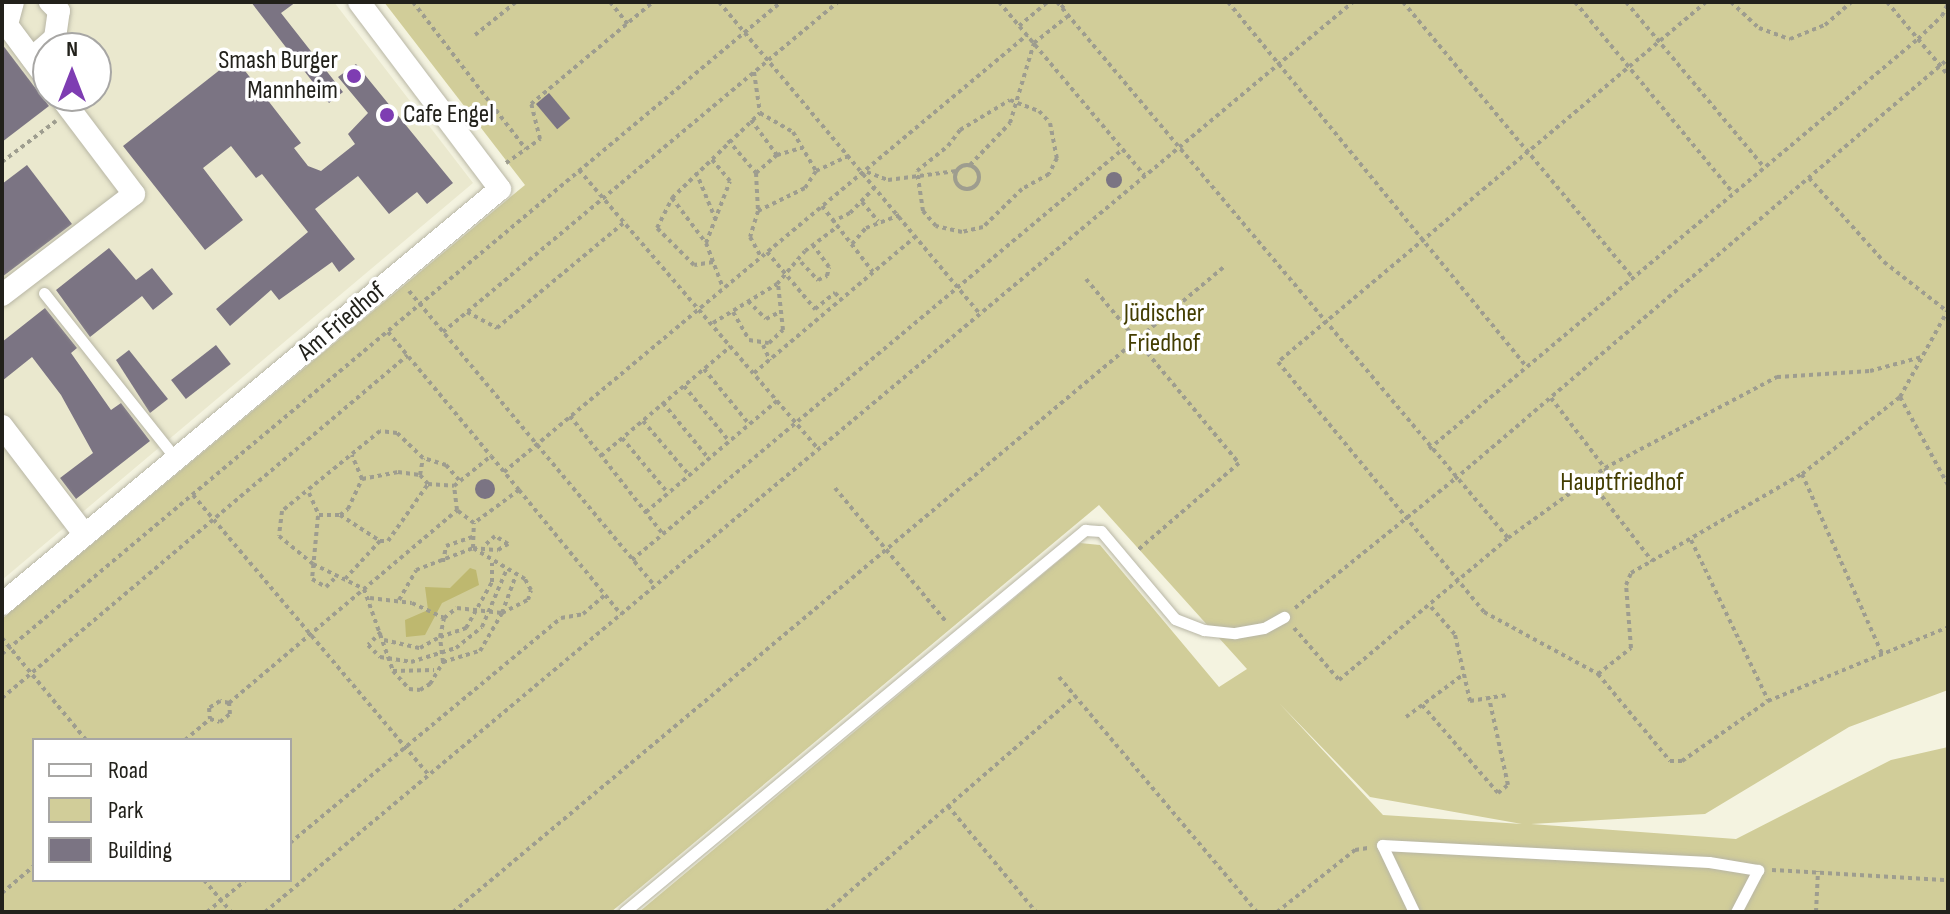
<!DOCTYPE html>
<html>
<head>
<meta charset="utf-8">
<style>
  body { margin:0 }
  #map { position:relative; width:1950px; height:914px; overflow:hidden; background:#f4f3e0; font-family:"Sofia Sans Condensed",sans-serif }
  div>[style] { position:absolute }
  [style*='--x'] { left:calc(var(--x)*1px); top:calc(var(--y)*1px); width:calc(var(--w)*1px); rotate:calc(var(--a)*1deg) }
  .built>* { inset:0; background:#eae8ce }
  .green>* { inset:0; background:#d1cd99 }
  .water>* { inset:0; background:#beb86f }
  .building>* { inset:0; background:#7b7483; transform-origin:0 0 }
  .round { border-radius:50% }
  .path>* { height:4px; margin-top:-2px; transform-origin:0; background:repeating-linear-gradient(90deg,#9e9d8f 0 4px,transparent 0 8px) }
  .path>.ring { margin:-2px; padding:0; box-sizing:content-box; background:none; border:4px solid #9e9d8f; border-radius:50% }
  .roads { filter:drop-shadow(0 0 2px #b8b6a5) drop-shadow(0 0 2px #b8b6a5) }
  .lane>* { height:11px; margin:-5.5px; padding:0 5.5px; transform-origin:5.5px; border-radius:5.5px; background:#fff }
  .street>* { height:22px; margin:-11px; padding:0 11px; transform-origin:11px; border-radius:11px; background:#fff }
  .dots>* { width:22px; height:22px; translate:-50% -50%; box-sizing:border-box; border:4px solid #fff; border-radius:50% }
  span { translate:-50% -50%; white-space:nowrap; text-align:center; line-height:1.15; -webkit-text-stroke:7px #fff; paint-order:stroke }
  .poi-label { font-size:26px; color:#22211b }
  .right { translate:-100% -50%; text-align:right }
  .left { translate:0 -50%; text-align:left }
  .park-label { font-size:26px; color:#433d01 }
  .street-label { font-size:26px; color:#22211b }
  .frame { position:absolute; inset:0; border:4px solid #22211b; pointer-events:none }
  .legend { position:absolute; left:32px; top:738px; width:260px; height:144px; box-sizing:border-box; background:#fff; border:2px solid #a7a6a4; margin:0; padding:10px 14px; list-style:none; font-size:24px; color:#22211b }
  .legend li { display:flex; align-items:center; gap:16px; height:40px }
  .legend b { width:40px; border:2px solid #a7a6a4 }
  .north { position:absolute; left:32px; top:32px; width:80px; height:80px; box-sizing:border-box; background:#fff; border:2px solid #a7a6a4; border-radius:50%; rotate:0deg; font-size:22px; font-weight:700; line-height:32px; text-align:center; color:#22211b }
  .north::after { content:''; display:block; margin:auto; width:28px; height:36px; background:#7e3db2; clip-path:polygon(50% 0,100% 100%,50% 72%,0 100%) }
</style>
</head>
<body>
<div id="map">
  <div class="built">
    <div style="clip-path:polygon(evenodd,2px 2px,334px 2px,473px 183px,2px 580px,2px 2px,48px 48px,96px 48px,96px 96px,48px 96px,48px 48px)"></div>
  </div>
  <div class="green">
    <div style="clip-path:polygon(evenodd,384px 2px,1948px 2px,1948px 690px,1849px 727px,1705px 814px,1531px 824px,1736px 839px,1891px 760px,1948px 747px,1948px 912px,639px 912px,1080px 543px,1100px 545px,1219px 687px,1247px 669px,1099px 505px,611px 912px,2px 912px,2px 619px,525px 185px,384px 2px,1279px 703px,1370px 797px,1522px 824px,1383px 815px,1279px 703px,384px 2px,34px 740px,290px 740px,290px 880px,34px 880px,34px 740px)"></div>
  </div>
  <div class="water">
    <div style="clip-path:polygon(470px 568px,476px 570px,479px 585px,442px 603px,425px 635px,406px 637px,405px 620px,428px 610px,425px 587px,450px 588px)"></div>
  </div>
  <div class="building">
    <div style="clip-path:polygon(251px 2px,296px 2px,281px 13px,343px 92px,329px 103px)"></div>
    <div style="clip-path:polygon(2px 44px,49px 106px,2px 142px)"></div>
    <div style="clip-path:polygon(235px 58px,301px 143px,294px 148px,308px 166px,321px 171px,355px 144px,348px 134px,368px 113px,338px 77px,356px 64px,453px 183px,427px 204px,417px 192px,389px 214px,358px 176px,315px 209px,355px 259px,339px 272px,332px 262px,279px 300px,271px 290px,230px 326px,216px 309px,308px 232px,262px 174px,256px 178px,231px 146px,203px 168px,243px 220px,205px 250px,123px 146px)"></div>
    <div style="left:549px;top:93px;width:33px;height:17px;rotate:50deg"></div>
    <div style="clip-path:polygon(27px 165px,72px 224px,2px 277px,2px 184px)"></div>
    <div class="round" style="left:1106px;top:172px;width:16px;height:16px"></div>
    <div style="clip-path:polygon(109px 248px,136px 280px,152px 268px,173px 294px,153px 310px,142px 296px,90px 337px,56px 290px)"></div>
    <div style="clip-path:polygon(45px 308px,77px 348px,71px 353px,111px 410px,121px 403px,150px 441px,76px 499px,60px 478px,93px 453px,61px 395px,32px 357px,2px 381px,2px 342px)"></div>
    <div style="left:216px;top:345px;width:24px;height:57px;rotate:52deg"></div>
    <div style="clip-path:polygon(129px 350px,168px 399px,150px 413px,116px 360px)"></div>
    <div class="round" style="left:475px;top:479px;width:20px;height:20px"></div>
  </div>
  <div class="path">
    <div style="--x:413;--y:2;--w:185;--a:52.5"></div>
    <div style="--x:610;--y:2;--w:28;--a:51"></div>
    <div style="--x:719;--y:2;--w:408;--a:50.1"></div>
    <div style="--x:999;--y:2;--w:226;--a:50"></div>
    <div style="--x:1057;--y:2;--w:700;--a:49.92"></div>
    <div style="--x:1228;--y:2;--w:470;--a:50.7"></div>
    <div style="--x:1403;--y:2;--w:358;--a:50.2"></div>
    <div style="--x:1575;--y:2;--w:248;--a:50.4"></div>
    <div style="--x:1626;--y:2;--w:215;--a:50.1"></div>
    <div style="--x:1706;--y:2;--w:559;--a:139.93"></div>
    <div style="--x:1278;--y:362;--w:324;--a:50.5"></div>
    <div style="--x:1484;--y:612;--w:130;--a:28.5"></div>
    <div style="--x:1598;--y:674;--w:113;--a:50.4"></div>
    <div style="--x:1670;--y:761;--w:12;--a:0"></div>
    <div style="--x:1682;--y:761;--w:105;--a:-34.9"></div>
    <div style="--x:1768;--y:701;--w:195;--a:-22.3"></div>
    <div style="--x:1731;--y:2;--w:38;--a:43"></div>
    <div style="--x:1759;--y:28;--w:33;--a:20"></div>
    <div style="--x:1790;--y:39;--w:38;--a:-22"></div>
    <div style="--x:1825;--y:25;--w:35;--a:-41"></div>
    <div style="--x:1887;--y:2;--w:95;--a:50.1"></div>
    <div style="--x:1061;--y:8;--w:9;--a:-41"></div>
    <div style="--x:1019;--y:26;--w:38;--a:-40"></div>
    <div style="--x:475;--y:35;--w:53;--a:-38.8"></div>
    <div style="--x:754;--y:72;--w:41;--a:81.7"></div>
    <div style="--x:1010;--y:100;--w:31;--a:21"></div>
    <div style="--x:1039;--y:111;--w:16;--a:47"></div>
    <div style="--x:1050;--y:123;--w:36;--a:79"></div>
    <div style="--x:1057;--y:158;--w:18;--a:117"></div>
    <div style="--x:1049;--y:174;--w:31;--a:151"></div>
    <div style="--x:1022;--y:189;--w:54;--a:135.7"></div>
    <div style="--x:983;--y:227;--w:22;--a:167"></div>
    <div style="--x:962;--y:232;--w:27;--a:-167"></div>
    <div style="--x:936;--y:226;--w:20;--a:-131"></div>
    <div style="--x:923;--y:211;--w:40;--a:-98.5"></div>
    <div style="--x:917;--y:171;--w:40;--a:-39"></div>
    <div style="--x:948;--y:146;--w:20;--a:-53"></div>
    <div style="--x:960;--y:130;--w:58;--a:-31"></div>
    <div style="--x:760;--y:113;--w:38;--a:30"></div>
    <div style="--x:793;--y:132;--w:45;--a:59.5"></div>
    <div style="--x:751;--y:120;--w:44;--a:53.4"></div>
    <div style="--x:728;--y:140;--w:43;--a:49.7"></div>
    <div style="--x:756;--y:173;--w:38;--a:87"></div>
    <div style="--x:758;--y:211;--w:27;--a:107"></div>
    <div style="--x:750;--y:237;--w:23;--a:61"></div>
    <div style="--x:2;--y:162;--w:68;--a:-37.2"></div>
    <div style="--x:506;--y:163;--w:42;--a:-35.2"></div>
    <div style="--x:540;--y:139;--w:36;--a:-104"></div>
    <div style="--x:531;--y:104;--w:159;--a:-39.9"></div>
    <div style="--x:970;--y:165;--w:58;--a:-46.4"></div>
    <div style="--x:1010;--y:123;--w:84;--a:-73.3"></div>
    <div style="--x:1034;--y:43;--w:43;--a:-38.5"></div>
    <div class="ring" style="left:955px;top:165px;width:20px;height:20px"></div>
    <div style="--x:579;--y:170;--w:367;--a:49.4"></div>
    <div style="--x:696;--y:172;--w:50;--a:67.6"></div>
    <div style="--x:867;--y:172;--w:22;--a:21"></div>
    <div style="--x:888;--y:180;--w:69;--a:-7.5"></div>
    <div style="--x:756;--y:173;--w:28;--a:-41"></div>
    <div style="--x:777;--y:155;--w:25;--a:-16"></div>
    <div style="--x:1809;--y:178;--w:113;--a:48.2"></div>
    <div style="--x:1884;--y:262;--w:81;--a:38"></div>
    <div style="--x:672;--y:198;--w:56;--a:52.9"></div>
    <div style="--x:706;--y:243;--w:48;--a:69.3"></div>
    <div style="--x:862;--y:202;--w:25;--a:50"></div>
    <div style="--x:822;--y:206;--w:83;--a:52.3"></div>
    <div style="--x:758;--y:211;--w:52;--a:-26.1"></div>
    <div style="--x:805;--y:188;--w:20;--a:-57"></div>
    <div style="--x:816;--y:171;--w:38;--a:-25"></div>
    <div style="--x:832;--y:222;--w:20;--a:-27"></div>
    <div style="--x:850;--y:213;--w:37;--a:-46"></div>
    <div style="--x:706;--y:243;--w:66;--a:-68.8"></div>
    <div style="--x:730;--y:181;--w:31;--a:-130"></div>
    <div style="--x:852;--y:244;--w:21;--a:-49"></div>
    <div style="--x:866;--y:228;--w:36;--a:-21"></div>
    <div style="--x:767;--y:252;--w:75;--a:49.9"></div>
    <div style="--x:815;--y:309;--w:26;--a:-39"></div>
    <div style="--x:835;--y:293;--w:8;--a:45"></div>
    <div style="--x:713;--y:262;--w:19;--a:171"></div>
    <div style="--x:694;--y:265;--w:52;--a:-135"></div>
    <div style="--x:657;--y:228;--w:34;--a:-63"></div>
    <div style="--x:672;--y:198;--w:122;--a:-44"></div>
    <div style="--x:801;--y:262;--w:25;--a:47"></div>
    <div style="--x:818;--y:280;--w:10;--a:-24"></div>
    <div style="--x:827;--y:276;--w:9;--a:-77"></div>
    <div style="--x:829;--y:267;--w:27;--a:-126"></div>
    <div style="--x:1086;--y:279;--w:239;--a:50.3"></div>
    <div style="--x:1239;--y:463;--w:133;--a:139.3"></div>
    <div style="--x:409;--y:291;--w:383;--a:50.2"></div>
    <div style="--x:748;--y:301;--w:25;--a:45"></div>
    <div style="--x:766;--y:319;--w:13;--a:-27"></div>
    <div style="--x:467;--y:312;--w:34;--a:28"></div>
    <div style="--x:497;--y:328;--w:168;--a:-39.7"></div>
    <div style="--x:733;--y:312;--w:32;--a:60"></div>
    <div style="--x:749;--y:340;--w:20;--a:9"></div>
    <div style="--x:769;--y:343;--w:19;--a:-43"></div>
    <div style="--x:783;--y:330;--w:46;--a:-96.2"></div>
    <div style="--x:713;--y:323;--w:75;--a:-31.4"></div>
    <div style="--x:777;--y:284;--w:43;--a:-49.7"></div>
    <div style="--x:805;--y:251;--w:39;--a:-37"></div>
    <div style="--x:388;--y:332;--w:161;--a:50.3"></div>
    <div style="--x:443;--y:332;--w:515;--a:-39.88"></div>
    <div style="--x:763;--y:345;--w:17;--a:66"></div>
    <div style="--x:704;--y:369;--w:71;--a:50.7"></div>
    <div style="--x:754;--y:373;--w:212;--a:-40.2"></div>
    <div style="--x:684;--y:386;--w:71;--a:50.7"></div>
    <div style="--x:1900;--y:397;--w:100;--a:61.4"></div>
    <div style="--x:1551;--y:398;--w:88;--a:52.4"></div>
    <div style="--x:1605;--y:468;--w:12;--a:66"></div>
    <div style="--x:1610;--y:479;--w:17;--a:140"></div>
    <div style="--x:1597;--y:490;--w:90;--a:52.2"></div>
    <div style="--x:663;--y:403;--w:72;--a:50.6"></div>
    <div style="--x:570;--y:416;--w:150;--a:51.8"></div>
    <div style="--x:643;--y:421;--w:71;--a:49.6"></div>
    <div style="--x:622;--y:438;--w:72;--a:50.1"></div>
    <div style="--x:1429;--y:449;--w:638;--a:-39.98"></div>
    <div style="--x:1918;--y:39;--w:33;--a:-44"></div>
    <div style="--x:1942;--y:16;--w:14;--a:-65"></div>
    <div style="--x:491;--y:456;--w:44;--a:50.5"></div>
    <div style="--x:519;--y:490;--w:56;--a:143.7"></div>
    <div style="--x:474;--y:523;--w:21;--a:-143"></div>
    <div style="--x:457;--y:510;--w:24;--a:-97"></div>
    <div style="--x:454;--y:486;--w:48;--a:-39"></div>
    <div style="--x:601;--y:456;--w:170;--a:-40.2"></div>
    <div style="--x:504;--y:472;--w:682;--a:-39.88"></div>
    <div style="--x:1802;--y:474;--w:197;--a:66"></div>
    <div style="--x:420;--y:475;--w:17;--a:-80"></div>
    <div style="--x:362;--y:479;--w:37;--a:-11"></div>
    <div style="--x:398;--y:472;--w:22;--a:8"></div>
    <div style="--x:420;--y:475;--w:12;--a:48"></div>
    <div style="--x:428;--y:484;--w:26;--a:4"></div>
    <div style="--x:459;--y:480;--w:20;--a:-131"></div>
    <div style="--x:446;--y:465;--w:24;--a:-163"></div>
    <div style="--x:423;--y:458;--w:36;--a:-136"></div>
    <div style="--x:397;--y:433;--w:17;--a:-173"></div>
    <div style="--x:380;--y:431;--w:127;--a:140.8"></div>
    <div style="--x:282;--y:511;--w:25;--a:97"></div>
    <div style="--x:279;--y:536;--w:44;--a:39.5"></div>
    <div style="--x:313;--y:564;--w:57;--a:26.1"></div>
    <div style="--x:364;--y:589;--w:87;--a:70.5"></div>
    <div style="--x:393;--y:671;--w:24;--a:48"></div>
    <div style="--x:409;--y:689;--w:11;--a:5"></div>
    <div style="--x:420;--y:690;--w:12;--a:-31"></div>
    <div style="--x:430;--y:684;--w:26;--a:-59"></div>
    <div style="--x:443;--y:662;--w:39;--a:-17"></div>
    <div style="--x:480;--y:651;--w:44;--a:-59.9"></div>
    <div style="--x:502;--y:613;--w:29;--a:-27"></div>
    <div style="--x:528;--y:600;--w:10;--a:-73"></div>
    <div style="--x:531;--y:590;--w:13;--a:-119"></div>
    <div style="--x:525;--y:579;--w:61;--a:-149.2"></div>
    <div style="--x:473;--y:548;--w:25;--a:-88"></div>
    <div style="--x:835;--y:488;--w:175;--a:50.3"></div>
    <div style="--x:519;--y:490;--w:161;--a:50.6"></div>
    <div style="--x:309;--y:493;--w:24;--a:66"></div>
    <div style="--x:319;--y:515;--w:21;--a:0"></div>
    <div style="--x:340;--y:515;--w:10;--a:-37"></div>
    <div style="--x:348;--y:509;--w:33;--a:-65"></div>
    <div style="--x:362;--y:479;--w:26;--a:-113"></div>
    <div style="--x:193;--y:495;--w:366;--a:49.9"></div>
    <div style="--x:646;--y:512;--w:172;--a:-40.3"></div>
    <div style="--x:340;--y:515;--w:48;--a:33"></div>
    <div style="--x:380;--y:541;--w:8;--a:0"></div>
    <div style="--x:388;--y:541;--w:70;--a:-54.9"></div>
    <div style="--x:318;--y:516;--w:63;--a:95.4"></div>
    <div style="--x:312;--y:579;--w:16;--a:30"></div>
    <div style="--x:326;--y:587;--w:16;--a:-45"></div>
    <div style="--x:1691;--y:540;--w:178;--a:64.3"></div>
    <div style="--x:632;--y:560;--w:640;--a:-39.93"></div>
    <div style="--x:443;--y:562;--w:16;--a:-79"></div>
    <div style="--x:446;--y:546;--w:28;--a:-19"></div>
    <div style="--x:345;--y:579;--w:52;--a:-47.4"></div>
    <div style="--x:370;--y:598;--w:42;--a:6.8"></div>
    <div style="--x:412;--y:603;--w:35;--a:25"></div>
    <div style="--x:399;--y:600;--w:34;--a:-60"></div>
    <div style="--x:416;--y:570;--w:61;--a:-21.1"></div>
    <div style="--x:473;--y:548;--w:25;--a:5"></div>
    <div style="--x:498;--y:550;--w:12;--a:-31"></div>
    <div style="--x:508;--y:544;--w:15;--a:-148"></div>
    <div style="--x:495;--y:536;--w:13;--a:138"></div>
    <div style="--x:1431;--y:607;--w:37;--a:49"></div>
    <div style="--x:1455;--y:635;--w:68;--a:77.2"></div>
    <div style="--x:1470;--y:701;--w:38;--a:-9"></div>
    <div style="--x:1295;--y:608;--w:206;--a:-38.9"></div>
    <div style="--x:1455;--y:479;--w:648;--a:-40.43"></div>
    <div style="--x:1294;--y:628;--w:69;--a:49.1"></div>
    <div style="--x:1339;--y:680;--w:221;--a:-40"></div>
    <div style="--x:1508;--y:538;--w:120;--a:-35.8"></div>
    <div style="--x:1605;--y:468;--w:195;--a:-27.9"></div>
    <div style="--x:1777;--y:377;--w:93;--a:-3.7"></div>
    <div style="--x:1870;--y:371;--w:54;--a:-15.1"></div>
    <div style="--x:381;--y:632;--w:18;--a:135"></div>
    <div style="--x:368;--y:645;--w:17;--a:45"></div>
    <div style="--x:380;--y:657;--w:31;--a:9"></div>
    <div style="--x:411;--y:662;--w:47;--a:-17.3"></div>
    <div style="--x:456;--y:648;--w:33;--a:-39"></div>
    <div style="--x:482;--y:627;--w:61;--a:-66.8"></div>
    <div style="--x:2;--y:638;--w:132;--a:50.5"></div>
    <div style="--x:384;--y:640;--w:37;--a:13"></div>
    <div style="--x:420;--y:648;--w:23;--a:-29"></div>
    <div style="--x:440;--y:637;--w:19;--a:-78"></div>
    <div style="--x:444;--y:618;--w:16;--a:-38"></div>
    <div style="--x:457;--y:608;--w:45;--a:6.3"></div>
    <div style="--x:502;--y:613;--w:40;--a:-69.8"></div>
    <div style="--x:2;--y:654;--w:1016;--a:-39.93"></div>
    <div style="--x:443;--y:662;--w:25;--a:-97"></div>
    <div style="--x:440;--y:637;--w:28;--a:-19"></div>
    <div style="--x:466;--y:628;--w:53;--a:-60.5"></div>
    <div style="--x:492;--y:582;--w:19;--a:-90"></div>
    <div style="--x:393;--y:671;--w:41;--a:-1.4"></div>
    <div style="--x:1598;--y:674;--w:42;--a:-38.2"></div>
    <div style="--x:1631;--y:648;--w:63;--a:-94.5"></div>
    <div style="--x:1626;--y:585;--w:13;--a:-67"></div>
    <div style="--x:1631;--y:573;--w:198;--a:-30.1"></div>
    <div style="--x:1802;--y:474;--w:125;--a:-38.2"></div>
    <div style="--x:1900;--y:397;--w:99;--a:-61.1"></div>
    <div style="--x:1059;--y:677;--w:307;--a:49.9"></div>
    <div style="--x:2;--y:698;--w:531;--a:-40.19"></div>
    <div style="--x:229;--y:703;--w:299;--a:-40.2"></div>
    <div style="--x:1422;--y:705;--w:116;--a:49.2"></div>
    <div style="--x:1498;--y:793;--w:13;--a:-39"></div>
    <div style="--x:1508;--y:785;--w:89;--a:-102.3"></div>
    <div style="--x:1406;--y:717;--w:72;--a:-36.6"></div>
    <div style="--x:185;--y:740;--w:33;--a:-40"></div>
    <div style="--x:210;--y:719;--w:10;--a:17"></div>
    <div style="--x:220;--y:722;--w:13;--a:-39"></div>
    <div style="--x:230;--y:714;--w:11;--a:-95"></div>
    <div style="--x:229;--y:703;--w:9;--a:-167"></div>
    <div style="--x:220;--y:701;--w:13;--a:148"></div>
    <div style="--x:209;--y:708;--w:11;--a:85"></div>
    <div style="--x:948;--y:806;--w:138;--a:50.3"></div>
    <div style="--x:290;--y:843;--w:352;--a:-39.7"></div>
    <div style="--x:561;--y:618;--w:22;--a:-10"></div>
    <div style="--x:583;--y:614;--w:29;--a:-41"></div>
    <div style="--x:1772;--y:870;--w:176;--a:3.3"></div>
    <div style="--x:204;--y:880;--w:42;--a:49.8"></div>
    <div style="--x:2;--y:893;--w:42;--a:-40.2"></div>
    <div style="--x:207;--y:912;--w:50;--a:-39.4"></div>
    <div style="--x:265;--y:912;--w:1418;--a:-39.91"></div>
    <div style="--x:453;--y:912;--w:1005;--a:-39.92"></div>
    <div style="--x:826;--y:912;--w:330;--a:-40.9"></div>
    <div style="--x:1277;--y:912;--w:100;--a:-38.5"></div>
    <div style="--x:1355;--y:850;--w:13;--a:-9"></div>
    <div style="--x:1816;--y:912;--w:41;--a:-87.2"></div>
  </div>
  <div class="roads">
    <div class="lane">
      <div style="--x:44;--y:293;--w:212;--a:51.5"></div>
      <div style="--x:624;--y:912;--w:599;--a:-39.65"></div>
      <div style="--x:1085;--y:530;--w:16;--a:4"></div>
      <div style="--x:1101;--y:531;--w:115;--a:49.9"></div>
      <div style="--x:1175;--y:619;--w:31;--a:21"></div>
      <div style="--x:1204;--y:630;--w:31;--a:6"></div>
      <div style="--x:1235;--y:633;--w:29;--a:-10"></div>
      <div style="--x:1264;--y:628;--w:23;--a:-29"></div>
      <div style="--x:1414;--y:912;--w:74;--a:-115.5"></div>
      <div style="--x:1382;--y:845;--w:327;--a:3"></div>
      <div style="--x:1709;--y:862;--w:50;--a:9.3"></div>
      <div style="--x:1758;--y:870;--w:47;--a:117.6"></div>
    </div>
    <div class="street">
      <div style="--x:13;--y:2;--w:24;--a:105"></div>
      <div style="--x:7;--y:25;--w:69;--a:53.3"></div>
      <div style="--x:32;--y:58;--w:30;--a:-41"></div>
      <div style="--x:55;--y:38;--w:27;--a:-82"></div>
      <div style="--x:59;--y:11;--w:13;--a:-135"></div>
      <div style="--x:2;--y:295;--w:166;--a:-37.4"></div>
      <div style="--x:134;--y:194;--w:123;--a:-127.1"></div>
      <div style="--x:2;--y:426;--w:137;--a:52.7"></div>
      <div style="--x:2;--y:604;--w:648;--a:-39.81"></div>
      <div style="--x:500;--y:189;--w:234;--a:-127"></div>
    </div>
  </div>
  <div class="dots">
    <div style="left:354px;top:76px;background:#7e3db2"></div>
    <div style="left:387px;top:115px;background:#7e3db2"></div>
  </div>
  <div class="poi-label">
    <span class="right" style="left:338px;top:76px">Smash Burger<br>Mannheim</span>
    <span class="left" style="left:403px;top:115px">Cafe Engel</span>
  </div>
  <div class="park-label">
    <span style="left:1164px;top:329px">Jüdischer<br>Friedhof</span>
    <span style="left:1622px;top:483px">Hauptfriedhof</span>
  </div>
  <div class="street-label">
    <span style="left:342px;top:322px;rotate:-40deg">Am Friedhof</span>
  </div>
  <div class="frame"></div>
  <ul class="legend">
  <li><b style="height:10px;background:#fff"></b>Road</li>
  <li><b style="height:22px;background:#d1cd99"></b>Park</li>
  <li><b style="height:22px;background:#7b7483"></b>Building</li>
  </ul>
  <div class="north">N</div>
</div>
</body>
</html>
